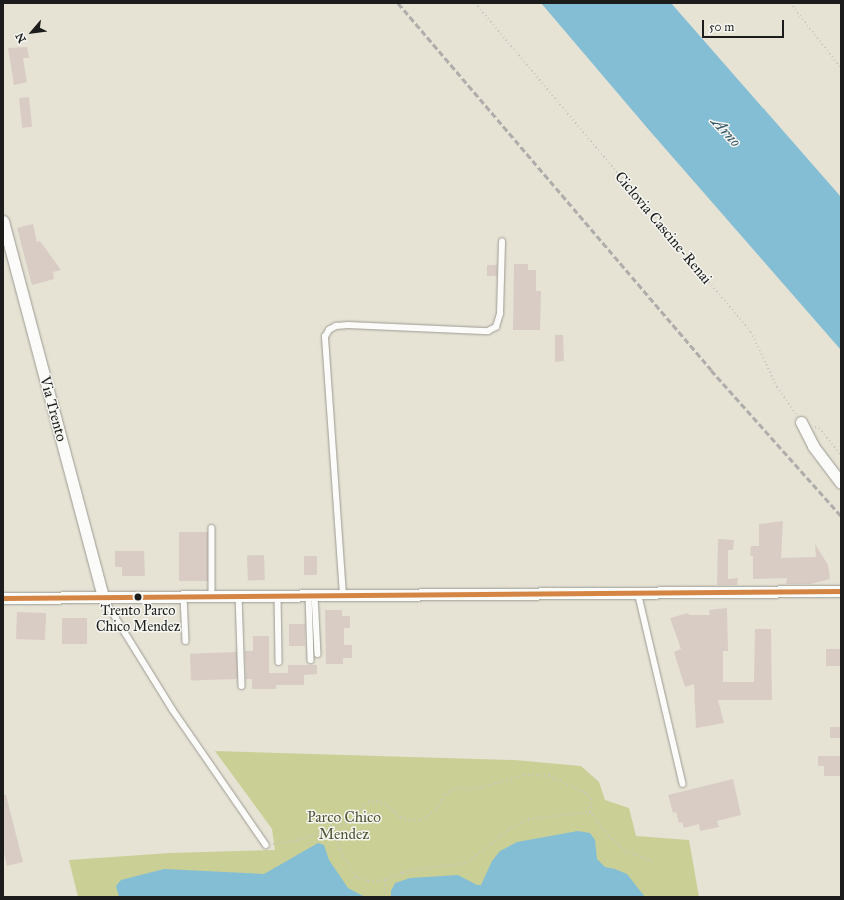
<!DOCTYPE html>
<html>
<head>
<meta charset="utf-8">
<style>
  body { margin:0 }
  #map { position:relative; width:844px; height:900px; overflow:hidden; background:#e6e2d4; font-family:"IM FELL Great Primer",serif }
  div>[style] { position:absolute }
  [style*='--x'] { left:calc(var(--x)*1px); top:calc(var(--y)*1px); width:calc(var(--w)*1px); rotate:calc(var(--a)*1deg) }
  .green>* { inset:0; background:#cacf95 }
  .water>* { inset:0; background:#84bed5 }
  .building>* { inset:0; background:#d9ccc5; transform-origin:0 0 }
  .path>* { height:2px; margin-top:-1px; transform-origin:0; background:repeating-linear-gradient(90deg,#c6c5c1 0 1px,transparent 0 4px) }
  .roads { filter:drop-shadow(0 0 1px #9d9b93) drop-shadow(0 0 1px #9d9b93) }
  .service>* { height:5.5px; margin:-2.75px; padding:0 2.75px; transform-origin:2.75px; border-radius:2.75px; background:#fbfbf9 }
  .minor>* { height:11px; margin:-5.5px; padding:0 5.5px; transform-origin:5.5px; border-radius:5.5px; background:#fbfbf9 }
  .rail>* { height:3px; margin-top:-1.5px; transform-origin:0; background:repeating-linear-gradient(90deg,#aeadab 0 6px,transparent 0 9px) }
  .bus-1>* { height:5px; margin:-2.5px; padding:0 2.5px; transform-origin:2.5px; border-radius:2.5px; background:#d48544 }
  .dots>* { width:11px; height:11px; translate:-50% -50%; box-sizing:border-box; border:2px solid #f6f6f2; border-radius:50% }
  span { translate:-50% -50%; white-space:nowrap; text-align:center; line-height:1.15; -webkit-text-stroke:3px #f6f6f2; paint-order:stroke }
  .bus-label { font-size:14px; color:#1c1c1c }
  .street-label { font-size:15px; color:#1c1c1c }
  .park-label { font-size:15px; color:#515534 }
  .water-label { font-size:16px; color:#355666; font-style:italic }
  .frame { position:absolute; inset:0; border:4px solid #1c1c1c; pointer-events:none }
  .north { position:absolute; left:12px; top:12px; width:40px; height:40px; -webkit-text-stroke:3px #f6f6f2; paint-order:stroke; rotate:242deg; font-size:11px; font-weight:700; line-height:16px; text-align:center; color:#1c1c1c }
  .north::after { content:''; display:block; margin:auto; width:14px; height:18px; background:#1c1c1c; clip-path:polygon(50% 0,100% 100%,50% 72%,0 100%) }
  .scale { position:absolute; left:702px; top:20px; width:82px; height:18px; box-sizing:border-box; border:2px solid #1c1c1c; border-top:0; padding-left:5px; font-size:12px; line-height:14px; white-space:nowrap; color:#1c1c1c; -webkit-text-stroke:3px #f6f6f2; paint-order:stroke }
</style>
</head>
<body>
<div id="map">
  <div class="green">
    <div style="clip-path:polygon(215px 751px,514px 760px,581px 766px,599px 782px,605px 800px,629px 808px,636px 836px,689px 840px,699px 897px,78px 897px,69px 860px,170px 853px,275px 850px,272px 829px)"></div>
  </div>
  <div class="water">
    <div style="clip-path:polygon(541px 3px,671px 3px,841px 197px,841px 350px,649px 130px)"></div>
    <div style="clip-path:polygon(578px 831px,590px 833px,595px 840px,597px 859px,605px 867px,615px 869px,627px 874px,645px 897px,391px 897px,391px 891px,395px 883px,410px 878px,458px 875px,477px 885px,481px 885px,492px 861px,500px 851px,517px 842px)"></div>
    <div style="clip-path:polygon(318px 843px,324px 845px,329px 860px,348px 888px,365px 897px,119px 897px,116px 886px,121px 880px,164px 869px,264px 874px)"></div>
  </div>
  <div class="building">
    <div style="clip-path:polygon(27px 47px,29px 58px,23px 58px,27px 82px,14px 85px,8px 48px)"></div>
    <div style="left:29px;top:97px;width:30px;height:10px;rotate:84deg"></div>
    <div style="clip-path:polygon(33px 224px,37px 242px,40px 241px,61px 270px,53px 272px,54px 279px,32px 285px,17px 228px)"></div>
    <div style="clip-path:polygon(514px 264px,528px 264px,528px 270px,536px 270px,536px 291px,541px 291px,540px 330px,513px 330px)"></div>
    <div style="left:487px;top:265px;width:10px;height:11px"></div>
    <div style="clip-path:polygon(555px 335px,563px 335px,564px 361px,555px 362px)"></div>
    <div style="clip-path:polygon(783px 521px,781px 558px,816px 557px,815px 544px,828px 565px,830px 579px,810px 584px,786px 584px,787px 578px,753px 579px,753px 556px,750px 556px,751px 546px,759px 546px,759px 524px)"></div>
    <div style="left:208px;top:532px;width:49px;height:29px;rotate:90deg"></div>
    <div style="clip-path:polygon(718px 539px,734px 540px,733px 550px,728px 550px,728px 579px,738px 578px,737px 585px,717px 585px)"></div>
    <div style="clip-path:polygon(115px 551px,144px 551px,145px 576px,122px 576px,122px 567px,115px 567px)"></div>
    <div style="left:264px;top:555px;width:25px;height:17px;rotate:88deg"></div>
    <div style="left:304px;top:556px;width:13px;height:19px"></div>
    <div style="clip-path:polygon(727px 608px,728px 651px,723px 651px,723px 682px,754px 682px,755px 629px,771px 629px,772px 700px,718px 700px,724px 723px,696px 728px,694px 684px,685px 687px,674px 652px,681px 649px,670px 618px,688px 613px,689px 615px,710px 615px,709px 610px)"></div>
    <div style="clip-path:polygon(325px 610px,342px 610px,342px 616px,350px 616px,350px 628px,344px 628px,344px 645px,352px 645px,352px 658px,343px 658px,343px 664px,326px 664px)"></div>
    <div style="left:17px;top:612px;width:29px;height:27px;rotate:2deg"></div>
    <div style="left:62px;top:618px;width:25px;height:26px"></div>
    <div style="left:289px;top:624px;width:16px;height:22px"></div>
    <div style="clip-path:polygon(253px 636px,269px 636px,269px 673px,288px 673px,288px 665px,317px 665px,317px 674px,304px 675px,304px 685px,276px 685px,276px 689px,252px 689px,252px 679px,246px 679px,245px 651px,253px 651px)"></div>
    <div style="left:826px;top:649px;width:15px;height:17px"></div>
    <div style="left:237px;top:652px;width:27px;height:47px;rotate:88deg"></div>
    <div style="left:830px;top:727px;width:11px;height:11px"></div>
    <div style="clip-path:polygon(818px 756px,841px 756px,841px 776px,824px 776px,824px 766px,818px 766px)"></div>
    <div style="clip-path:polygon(733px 779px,741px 815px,717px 821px,719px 827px,700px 831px,699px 824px,684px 828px,682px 822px,679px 823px,676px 812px,673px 813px,668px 795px)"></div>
    <div style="clip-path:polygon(3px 795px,6px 795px,23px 862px,7px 866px,3px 849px)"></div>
  </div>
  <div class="path">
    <div style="--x:475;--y:3;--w:429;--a:50"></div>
    <div style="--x:751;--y:332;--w:61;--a:64.7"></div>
    <div style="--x:777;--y:387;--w:33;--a:55"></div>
    <div style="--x:790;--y:3;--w:83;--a:51.9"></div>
    <div style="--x:815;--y:427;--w:4;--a:14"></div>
    <div style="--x:819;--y:428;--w:35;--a:51"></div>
    <div style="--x:524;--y:775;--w:25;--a:2"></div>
    <div style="--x:549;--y:776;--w:41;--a:24.7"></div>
    <div style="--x:586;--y:793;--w:8;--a:50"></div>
    <div style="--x:591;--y:799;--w:13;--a:94"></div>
    <div style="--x:590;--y:812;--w:61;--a:173.5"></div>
    <div style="--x:529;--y:819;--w:20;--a:153"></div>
    <div style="--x:511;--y:828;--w:50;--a:141.5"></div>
    <div style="--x:472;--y:859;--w:11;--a:153"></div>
    <div style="--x:462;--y:864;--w:39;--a:174"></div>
    <div style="--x:423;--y:868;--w:22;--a:167"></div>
    <div style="--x:402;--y:873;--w:18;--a:158"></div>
    <div style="--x:385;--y:880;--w:17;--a:177"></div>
    <div style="--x:368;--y:881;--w:13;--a:-162"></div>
    <div style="--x:356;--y:877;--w:32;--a:-120"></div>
    <div style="--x:340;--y:849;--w:22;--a:-106"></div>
    <div style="--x:334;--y:828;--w:18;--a:-22"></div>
    <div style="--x:351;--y:821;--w:15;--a:-53"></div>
    <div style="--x:360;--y:809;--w:11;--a:-41"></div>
    <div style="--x:368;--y:802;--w:8;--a:-7"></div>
    <div style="--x:376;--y:801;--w:8;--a:14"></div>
    <div style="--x:384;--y:803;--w:21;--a:41"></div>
    <div style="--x:400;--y:817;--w:11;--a:15"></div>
    <div style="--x:411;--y:820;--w:10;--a:0"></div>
    <div style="--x:421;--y:820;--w:19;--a:-32"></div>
    <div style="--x:437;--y:810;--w:17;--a:-62"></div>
    <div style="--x:445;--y:795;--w:8;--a:-40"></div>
    <div style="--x:451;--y:790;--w:7;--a:-16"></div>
    <div style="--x:458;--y:788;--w:15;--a:4"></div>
    <div style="--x:473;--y:789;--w:11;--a:-10"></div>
    <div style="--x:484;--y:787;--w:42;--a:-16.7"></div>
    <div style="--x:590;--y:812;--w:30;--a:53"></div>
    <div style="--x:608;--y:836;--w:23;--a:41"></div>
    <div style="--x:625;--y:851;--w:30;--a:20"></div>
    <div style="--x:273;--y:844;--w:25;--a:-9"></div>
    <div style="--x:298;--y:840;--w:38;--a:-18"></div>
    <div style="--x:334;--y:828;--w:32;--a:-148"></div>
    <div style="--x:385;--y:880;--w:17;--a:87"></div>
  </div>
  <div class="roads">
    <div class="service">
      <div style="--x:212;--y:528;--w:68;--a:90"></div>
      <div style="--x:638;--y:592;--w:197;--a:76.8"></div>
      <div style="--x:239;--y:595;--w:91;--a:88.1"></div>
      <div style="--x:278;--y:595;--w:67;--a:89.1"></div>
      <div style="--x:309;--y:595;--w:65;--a:88.2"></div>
      <div style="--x:315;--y:595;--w:59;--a:87.1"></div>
      <div style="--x:343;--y:595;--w:259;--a:-94"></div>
      <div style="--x:325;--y:337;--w:8;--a:-60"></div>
      <div style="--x:329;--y:330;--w:8;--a:-30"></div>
      <div style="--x:336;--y:326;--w:12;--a:-5"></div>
      <div style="--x:348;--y:325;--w:140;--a:2.5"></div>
      <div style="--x:488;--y:331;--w:9;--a:-27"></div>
      <div style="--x:496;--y:327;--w:14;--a:-73"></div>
      <div style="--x:500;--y:314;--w:72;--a:-88.4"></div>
      <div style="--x:184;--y:596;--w:45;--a:87.5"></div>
      <div style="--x:103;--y:597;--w:133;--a:58.2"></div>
      <div style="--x:173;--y:710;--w:164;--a:55.4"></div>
    </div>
    <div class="minor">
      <div style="--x:3;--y:221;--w:388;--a:75.1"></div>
      <div style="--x:801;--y:422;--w:27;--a:63"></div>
      <div style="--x:813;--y:446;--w:46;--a:52.9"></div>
      <div style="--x:3;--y:598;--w:838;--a:-0.48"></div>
    </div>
  </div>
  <div class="rail">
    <div style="--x:398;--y:3;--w:482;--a:49.5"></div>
    <div style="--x:711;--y:370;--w:195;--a:48.3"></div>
  </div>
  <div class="bus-1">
    <div style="--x:3;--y:598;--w:838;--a:-0.48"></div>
  </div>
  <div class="dots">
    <div style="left:138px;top:597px;background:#1c1c1c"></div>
  </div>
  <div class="bus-label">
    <span style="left:138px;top:619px">Trento Parco<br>Chico Mendez</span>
  </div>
  <div class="street-label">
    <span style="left:663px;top:228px;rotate:50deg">Ciclovia Cascine-Renai</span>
    <span style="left:53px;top:409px;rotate:75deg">Via Trento</span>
  </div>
  <div class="park-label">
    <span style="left:344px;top:826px">Parco Chico<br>Mendez</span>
  </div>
  <div class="water-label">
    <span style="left:726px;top:132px;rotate:48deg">Arno</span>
  </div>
  <div class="frame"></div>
  <div class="north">N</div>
  <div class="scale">50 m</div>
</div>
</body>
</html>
